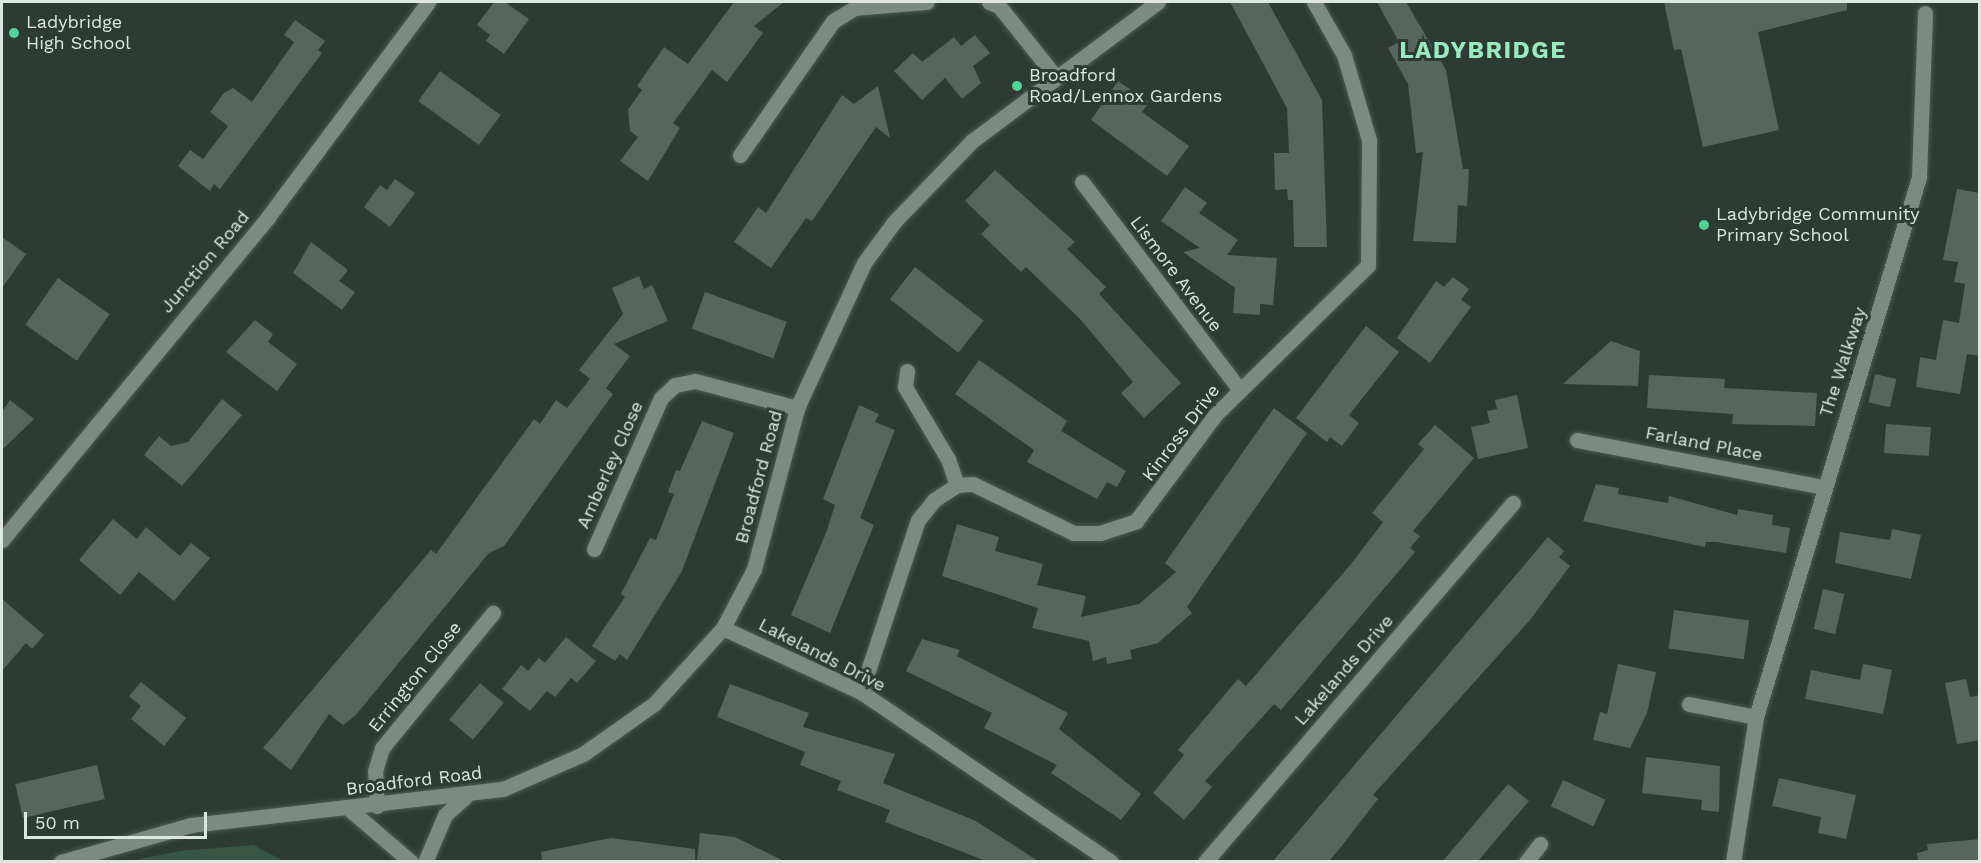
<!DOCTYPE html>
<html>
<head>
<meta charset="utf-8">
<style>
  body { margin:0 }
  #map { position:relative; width:1981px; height:863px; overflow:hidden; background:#2e3b34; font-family:"Work Sans",sans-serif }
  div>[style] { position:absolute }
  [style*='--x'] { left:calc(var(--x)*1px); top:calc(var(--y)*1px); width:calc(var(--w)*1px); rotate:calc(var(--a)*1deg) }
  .green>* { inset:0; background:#375646 }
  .building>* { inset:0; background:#57655d; transform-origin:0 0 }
  .roads { filter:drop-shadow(0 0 2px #4d5952) drop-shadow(0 0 2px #4d5952) }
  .minor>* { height:15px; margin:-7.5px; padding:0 7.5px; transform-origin:7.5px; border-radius:7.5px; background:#7b8b82 }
  .dots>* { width:16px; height:16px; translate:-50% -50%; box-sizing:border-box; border:3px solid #2e3b34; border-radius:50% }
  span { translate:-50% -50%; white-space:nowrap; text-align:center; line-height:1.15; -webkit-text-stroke:6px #2e3b34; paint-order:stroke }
  .poi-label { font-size:18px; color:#dee6e1 }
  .left { translate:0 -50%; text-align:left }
  .street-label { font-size:18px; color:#dee6e1 }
  .district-label { font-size:24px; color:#98eabf; font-weight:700; letter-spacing:1.5px }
  .frame { position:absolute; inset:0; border:3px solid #dee6e1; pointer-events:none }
  .scale { position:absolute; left:24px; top:812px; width:183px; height:27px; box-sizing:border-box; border:3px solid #dee6e1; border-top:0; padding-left:8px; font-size:18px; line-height:21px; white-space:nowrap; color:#dee6e1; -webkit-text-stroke:4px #2e3b34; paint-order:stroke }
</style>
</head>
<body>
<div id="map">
  <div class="green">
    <div style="clip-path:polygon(253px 845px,284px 861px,130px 861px,180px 851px)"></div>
  </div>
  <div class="building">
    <div style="clip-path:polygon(494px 2px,505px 2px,529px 19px,504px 54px,486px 41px,490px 35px,477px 25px)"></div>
    <div style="clip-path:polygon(734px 2px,784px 2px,754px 26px,763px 33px,727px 82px,712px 70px,673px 123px,680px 128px,648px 181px,620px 161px,638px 137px,630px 131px,628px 110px,642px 90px,637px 86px,664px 47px,688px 64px)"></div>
    <div style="clip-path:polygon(1230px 2px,1268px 2px,1322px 100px,1327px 247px,1294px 247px,1293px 200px,1288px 200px,1287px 189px,1275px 190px,1274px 153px,1289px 153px,1287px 108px)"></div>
    <div style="clip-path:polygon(1377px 2px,1406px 2px,1446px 70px,1463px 169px,1469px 169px,1467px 206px,1458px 205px,1456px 243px,1413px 241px,1423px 152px,1416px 153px,1408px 84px,1388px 48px,1399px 42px)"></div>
    <div style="clip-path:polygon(1664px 2px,1847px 2px,1847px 10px,1758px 32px,1779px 130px,1703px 147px,1681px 49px,1674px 50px)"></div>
    <div style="clip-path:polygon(295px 20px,325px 41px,318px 50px,322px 53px,220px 189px,214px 184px,210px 191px,178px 166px,190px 150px,203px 159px,228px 126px,210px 112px,224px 93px,233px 88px,252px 102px,294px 42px,284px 35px)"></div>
    <div style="clip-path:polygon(975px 35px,990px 53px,973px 66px,981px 83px,962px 99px,945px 78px,922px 100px,894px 71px,913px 53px,922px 62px,954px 37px,961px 46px)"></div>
    <div style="left:440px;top:71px;width:75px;height:37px;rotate:36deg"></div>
    <div style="clip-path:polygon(1118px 81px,1149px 102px,1142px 112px,1189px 146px,1167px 176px,1091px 120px)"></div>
    <div style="clip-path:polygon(878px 86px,890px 138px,876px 127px,812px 221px,806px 218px,771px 268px,734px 242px,758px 207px,766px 213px,842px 95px,854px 104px)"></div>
    <div style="clip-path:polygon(995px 170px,1075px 242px,1067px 249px,1106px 287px,1099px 294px,1181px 383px,1144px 418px,1121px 393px,1133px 382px,1081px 320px,1026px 267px,1021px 272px,981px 234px,990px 225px,965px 201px)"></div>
    <div style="clip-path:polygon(395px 179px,415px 193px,390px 227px,364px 207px,380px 185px,387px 190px)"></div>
    <div style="clip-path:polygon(1185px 187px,1207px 203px,1199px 213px,1238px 240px,1227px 255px,1277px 258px,1273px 305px,1260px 304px,1260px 315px,1233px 313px,1235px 288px,1183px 252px,1200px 248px,1161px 221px)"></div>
    <div style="clip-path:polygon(1957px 189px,1980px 193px,1980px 356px,1967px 354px,1960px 394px,1916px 387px,1920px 357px,1936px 360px,1943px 320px,1959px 323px,1965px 284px,1954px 282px,1958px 262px,1943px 260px)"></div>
    <div style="clip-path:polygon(2px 237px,26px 254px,2px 288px)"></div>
    <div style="clip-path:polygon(311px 242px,348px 270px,339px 281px,355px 292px,342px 310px,293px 273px)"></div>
    <div style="left:915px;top:267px;width:87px;height:41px;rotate:38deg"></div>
    <div style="clip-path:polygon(639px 276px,644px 289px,652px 285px,668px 321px,614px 344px,630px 356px,606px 388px,613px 394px,504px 546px,489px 553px,355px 716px,343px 725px,329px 714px,291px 770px,263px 748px,431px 550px,436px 554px,534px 419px,540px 424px,556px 400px,567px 408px,590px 379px,579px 370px,623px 314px,612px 288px)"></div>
    <div style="clip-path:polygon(1453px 277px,1469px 289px,1461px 300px,1471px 307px,1430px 363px,1397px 338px,1436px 281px,1444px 287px)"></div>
    <div style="left:58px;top:278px;width:63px;height:57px;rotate:35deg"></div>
    <div style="left:705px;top:292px;width:87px;height:39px;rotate:20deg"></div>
    <div style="clip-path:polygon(255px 320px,273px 334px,268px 342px,297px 364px,277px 391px,226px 352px)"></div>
    <div style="clip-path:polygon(1366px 326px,1399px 352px,1349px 415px,1359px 423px,1342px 446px,1330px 437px,1327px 442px,1296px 418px)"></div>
    <div style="clip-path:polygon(1611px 341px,1640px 351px,1638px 386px,1563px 384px)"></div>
    <div style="clip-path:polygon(979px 360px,1067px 421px,1061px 431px,1126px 471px,1117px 487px,1107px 482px,1097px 499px,1027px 462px,1034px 450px,955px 394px)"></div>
    <div style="left:1875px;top:374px;width:22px;height:29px;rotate:13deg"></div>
    <div style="clip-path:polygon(1649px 375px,1725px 379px,1724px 388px,1817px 393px,1815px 426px,1732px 424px,1733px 414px,1647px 408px)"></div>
    <div style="clip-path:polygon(1517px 395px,1528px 448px,1478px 459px,1471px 427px,1490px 423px,1487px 411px,1497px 409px,1495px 400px)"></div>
    <div style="clip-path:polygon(222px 399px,242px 415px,182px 486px,144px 455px,159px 436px,171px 446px,188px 442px)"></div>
    <div style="clip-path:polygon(10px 400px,34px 419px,2px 450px,2px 412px)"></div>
    <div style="clip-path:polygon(859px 405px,879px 414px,875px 422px,895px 430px,860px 518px,874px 525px,830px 633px,791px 615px,826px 533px,835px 505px,823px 499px)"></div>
    <div style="clip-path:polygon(1274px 408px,1307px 433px,1187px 607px,1192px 613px,1158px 643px,1130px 650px,1132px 659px,1107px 664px,1106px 657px,1093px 661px,1089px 641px,1032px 628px,1038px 608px,942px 576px,957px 524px,999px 537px,995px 551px,1043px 564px,1037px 585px,1086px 596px,1081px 617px,1139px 604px,1176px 572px,1165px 563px)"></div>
    <div style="clip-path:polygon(702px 421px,734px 433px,682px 571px,627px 660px,620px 654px,615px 661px,592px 646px,625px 597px,621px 594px,650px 538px,656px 540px,674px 494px,668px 492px,676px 470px,680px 471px)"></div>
    <div style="left:1886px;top:424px;width:45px;height:29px;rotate:4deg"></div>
    <div style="clip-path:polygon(1435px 425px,1474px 458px,1413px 531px,1420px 536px,1410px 548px,1415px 552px,1281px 710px,1274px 704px,1205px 781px,1212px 787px,1184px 820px,1153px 793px,1184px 755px,1178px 750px,1238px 679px,1246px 686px,1351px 564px,1383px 522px,1372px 513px,1424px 449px,1418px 444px)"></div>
    <div style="clip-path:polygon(1596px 484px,1619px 488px,1618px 494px,1668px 503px,1669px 496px,1737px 515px,1738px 509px,1773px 515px,1772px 525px,1790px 528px,1786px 553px,1716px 542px,1706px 542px,1705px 547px,1583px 521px)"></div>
    <div style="clip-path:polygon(113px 519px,137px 539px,146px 527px,180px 556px,191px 543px,210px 558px,174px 601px,139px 572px,120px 595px,79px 560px)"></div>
    <div style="clip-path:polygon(1892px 529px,1921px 535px,1911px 579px,1835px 563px,1840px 532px,1890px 540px)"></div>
    <div style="clip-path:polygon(1548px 537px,1564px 551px,1559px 557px,1570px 566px,1530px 620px,1373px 795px,1378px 799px,1337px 852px,1329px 861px,1273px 861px)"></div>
    <div style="left:1823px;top:589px;width:22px;height:41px;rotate:13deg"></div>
    <div style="clip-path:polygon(2px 599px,44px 635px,32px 649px,26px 643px,2px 671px)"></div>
    <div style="left:1674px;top:610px;width:76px;height:39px;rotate:8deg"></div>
    <div style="clip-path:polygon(566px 637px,596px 661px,577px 683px,571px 678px,555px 697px,547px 691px,530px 711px,502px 689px,521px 665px,528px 671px,539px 658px,545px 663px)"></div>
    <div style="clip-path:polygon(922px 639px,960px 650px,957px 656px,1068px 713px,1059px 729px,1141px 794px,1121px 820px,1051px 773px,1057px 765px,984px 728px,992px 713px,906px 671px)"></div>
    <div style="clip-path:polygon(1618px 664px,1656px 672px,1647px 713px,1630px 748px,1593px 740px,1600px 712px,1607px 714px)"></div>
    <div style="clip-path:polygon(1863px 664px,1892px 670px,1883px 714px,1805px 699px,1811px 670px,1860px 680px)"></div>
    <div style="clip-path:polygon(1966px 679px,1970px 697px,1980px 695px,1980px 740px,1957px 744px,1945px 683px)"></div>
    <div style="clip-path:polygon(141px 682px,186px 718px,164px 746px,131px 719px,141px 706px,129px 696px)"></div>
    <div style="left:480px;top:683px;width:31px;height:48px;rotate:40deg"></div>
    <div style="clip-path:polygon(730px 684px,809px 713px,803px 727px,895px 754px,883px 783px,976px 821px,1038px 861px,986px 861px,885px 822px,890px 810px,837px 790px,841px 781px,800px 765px,805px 752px,717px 717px)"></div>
    <div style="clip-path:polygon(1646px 757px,1720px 766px,1719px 812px,1701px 810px,1702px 800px,1642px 793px)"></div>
    <div style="left:97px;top:765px;width:35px;height:84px;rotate:77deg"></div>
    <div style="clip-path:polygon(1779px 778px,1856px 795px,1846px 839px,1818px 833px,1821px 817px,1772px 806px)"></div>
    <div style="left:1563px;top:780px;width:47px;height:29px;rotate:25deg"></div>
    <div style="clip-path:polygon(1508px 784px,1529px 801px,1478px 861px,1443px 861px)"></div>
    <div style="clip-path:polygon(700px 833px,735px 837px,784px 861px,697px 861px)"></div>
    <div style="clip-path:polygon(611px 838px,695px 849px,695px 861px,542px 861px,541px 852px)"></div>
    <div style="clip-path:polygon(1980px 839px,1980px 861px,1918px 861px,1917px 853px,1928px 850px,1927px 844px)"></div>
  </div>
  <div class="roads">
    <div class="minor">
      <div style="--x:989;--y:2;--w:11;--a:22"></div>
      <div style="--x:999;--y:6;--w:88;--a:51.4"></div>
      <div style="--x:740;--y:155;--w:163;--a:-55.2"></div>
      <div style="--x:833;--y:21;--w:26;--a:-31"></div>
      <div style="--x:855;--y:8;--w:72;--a:-4.8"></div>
      <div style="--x:1082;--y:182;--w:260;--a:52.8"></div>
      <div style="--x:907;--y:371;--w:16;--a:97"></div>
      <div style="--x:905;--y:387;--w:84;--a:59.2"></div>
      <div style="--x:948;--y:459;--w:28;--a:71"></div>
      <div style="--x:1577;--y:440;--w:250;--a:10.8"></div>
      <div style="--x:2;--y:540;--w:418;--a:-50.5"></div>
      <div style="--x:268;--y:217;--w:268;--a:-53.3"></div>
      <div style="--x:594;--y:549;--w:165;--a:-66.1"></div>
      <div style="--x:661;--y:398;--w:19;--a:-43"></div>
      <div style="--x:675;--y:385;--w:20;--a:-11"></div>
      <div style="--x:695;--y:381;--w:106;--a:14.8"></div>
      <div style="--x:723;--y:628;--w:152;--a:24.9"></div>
      <div style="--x:861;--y:692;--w:302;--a:34.2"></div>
      <div style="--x:861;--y:692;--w:181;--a:-71.7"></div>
      <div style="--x:918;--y:520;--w:26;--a:-51"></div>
      <div style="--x:934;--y:500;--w:27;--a:-33"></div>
      <div style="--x:957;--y:485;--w:16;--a:-4"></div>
      <div style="--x:973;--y:484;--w:112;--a:25.9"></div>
      <div style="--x:1074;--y:533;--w:26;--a:0"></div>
      <div style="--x:1100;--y:533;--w:38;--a:-18"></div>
      <div style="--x:1136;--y:521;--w:132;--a:-53.3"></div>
      <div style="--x:1215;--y:415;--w:214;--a:-44.4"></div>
      <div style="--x:1368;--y:265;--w:125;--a:-89.5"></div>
      <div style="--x:1369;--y:140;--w:89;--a:-106.4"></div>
      <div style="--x:1344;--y:55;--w:61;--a:-119.5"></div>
      <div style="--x:1689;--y:704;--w:68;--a:11"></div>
      <div style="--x:377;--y:806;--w:35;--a:-93"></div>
      <div style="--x:375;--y:771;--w:24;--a:-73"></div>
      <div style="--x:382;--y:748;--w:175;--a:-50.6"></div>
      <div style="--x:348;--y:808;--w:83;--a:40.6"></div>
      <div style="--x:61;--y:862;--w:135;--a:-15.9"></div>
      <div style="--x:191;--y:825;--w:314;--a:-6.6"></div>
      <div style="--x:503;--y:789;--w:87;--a:-23.6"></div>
      <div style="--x:583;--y:754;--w:87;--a:-35.2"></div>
      <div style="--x:654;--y:704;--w:103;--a:-47.8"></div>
      <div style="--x:723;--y:628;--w:67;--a:-62.3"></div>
      <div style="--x:754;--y:569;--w:167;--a:-75"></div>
      <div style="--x:797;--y:408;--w:160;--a:-65.2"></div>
      <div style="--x:864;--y:263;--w:51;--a:-53.8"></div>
      <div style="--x:894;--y:222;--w:112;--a:-46.1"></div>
      <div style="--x:972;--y:141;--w:232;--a:-36.8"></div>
      <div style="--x:425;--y:862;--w:51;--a:-66.9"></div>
      <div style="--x:445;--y:815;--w:27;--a:-42"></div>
      <div style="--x:1205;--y:862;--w:473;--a:-49.4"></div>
      <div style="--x:1526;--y:862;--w:23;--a:-52"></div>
      <div style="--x:1733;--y:862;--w:147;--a:-81"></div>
      <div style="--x:1756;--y:717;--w:564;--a:-73.2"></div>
      <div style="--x:1919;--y:177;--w:164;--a:-87.9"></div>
    </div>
  </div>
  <div class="dots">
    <div style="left:14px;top:33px;background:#4fd399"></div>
    <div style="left:1017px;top:86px;background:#4fd399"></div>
    <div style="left:1704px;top:225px;background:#4fd399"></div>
  </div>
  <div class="poi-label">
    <span class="left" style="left:26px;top:33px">Ladybridge<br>High School</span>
    <span class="left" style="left:1029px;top:86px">Broadford<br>Road/Lennox Gardens</span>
    <span class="left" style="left:1716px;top:225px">Ladybridge Community<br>Primary School</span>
  </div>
  <div class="street-label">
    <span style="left:205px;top:262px;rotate:-50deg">Junction Road</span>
    <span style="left:1176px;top:274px;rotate:53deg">Lismore Avenue</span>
    <span style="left:1843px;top:362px;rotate:-72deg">The Walkway</span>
    <span style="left:1181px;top:433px;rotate:-53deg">Kinross Drive</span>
    <span style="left:1704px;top:444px;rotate:11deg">Farland Place</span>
    <span style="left:610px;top:465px;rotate:-66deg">Amberley Close</span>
    <span style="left:759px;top:477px;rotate:-75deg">Broadford Road</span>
    <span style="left:822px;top:655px;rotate:27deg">Lakelands Drive</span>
    <span style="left:1344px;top:670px;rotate:-49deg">Lakelands Drive</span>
    <span style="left:415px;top:677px;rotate:-51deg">Errington Close</span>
    <span style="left:414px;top:781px;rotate:-7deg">Broadford Road</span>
  </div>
  <div class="district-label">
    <span style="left:1483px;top:51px">LADYBRIDGE</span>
  </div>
  <div class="frame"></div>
  <div class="scale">50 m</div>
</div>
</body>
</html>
